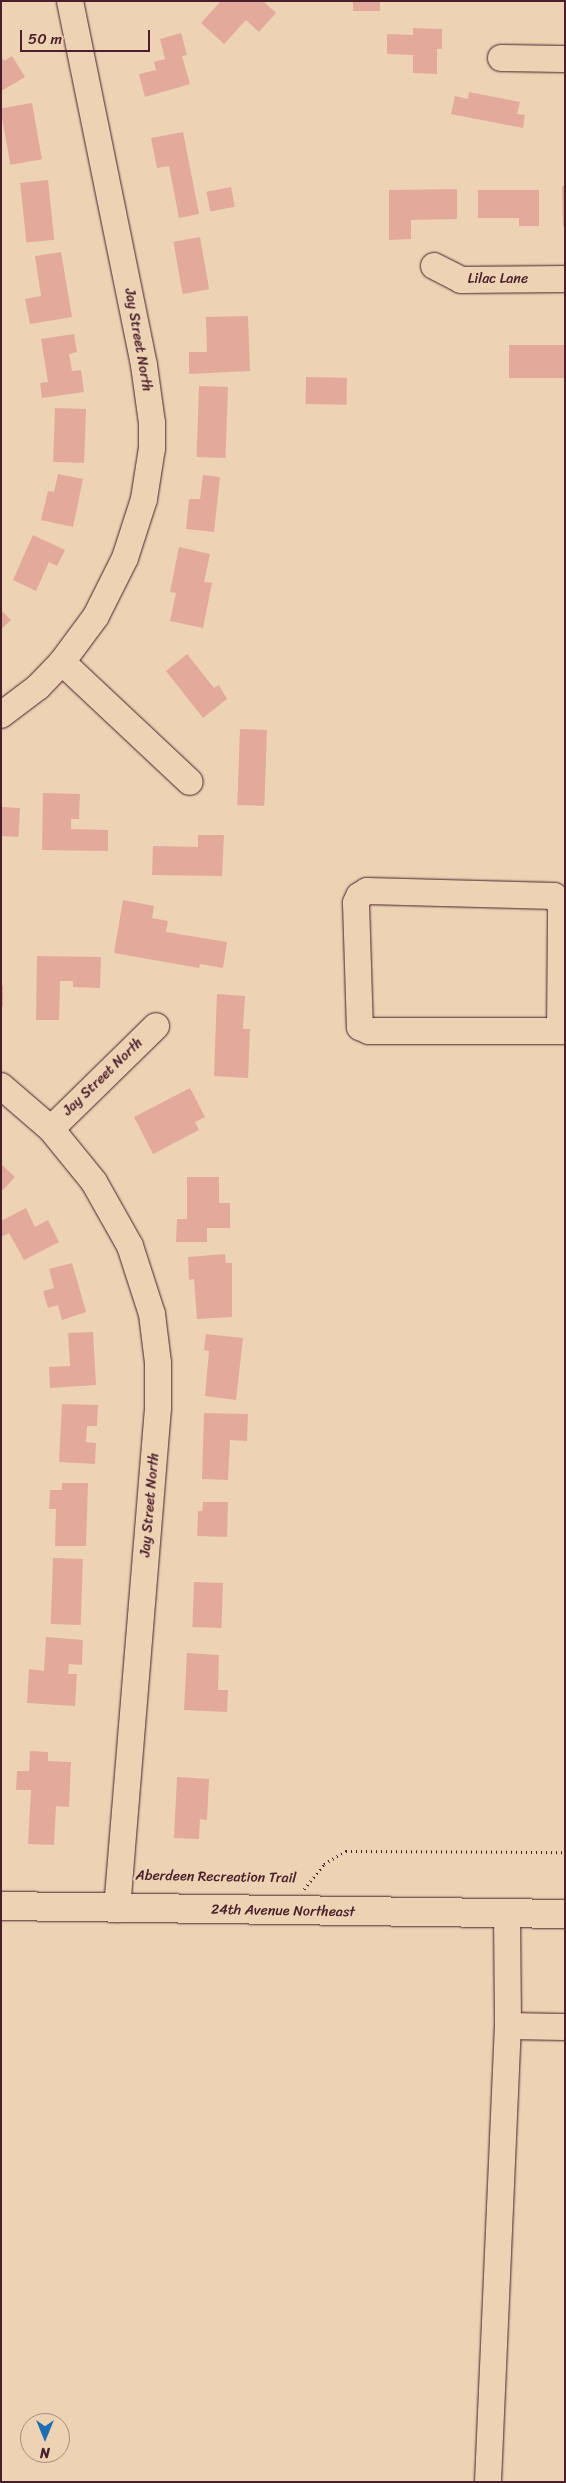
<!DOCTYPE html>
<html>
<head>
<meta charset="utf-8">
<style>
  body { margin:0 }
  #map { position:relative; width:566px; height:2483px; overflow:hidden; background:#edd2b4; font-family:Sriracha,sans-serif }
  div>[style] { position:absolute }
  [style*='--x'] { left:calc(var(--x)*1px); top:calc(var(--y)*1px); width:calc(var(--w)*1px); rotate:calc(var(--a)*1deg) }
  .building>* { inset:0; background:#e3aa9c; transform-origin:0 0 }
  .path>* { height:3px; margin-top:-1.5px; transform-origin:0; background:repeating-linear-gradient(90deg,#4a1f2b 0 1px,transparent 0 5px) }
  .roads { filter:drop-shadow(0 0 1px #4a1f2b) drop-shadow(0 0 1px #4a1f2b) }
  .minor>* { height:26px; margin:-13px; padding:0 13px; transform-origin:13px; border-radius:13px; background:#edd2b4 }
  .major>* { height:28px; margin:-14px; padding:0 14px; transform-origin:14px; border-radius:14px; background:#edd2b4 }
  span { translate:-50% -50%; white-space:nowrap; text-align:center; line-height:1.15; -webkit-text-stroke:4.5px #edd2b4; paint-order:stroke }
  .street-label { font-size:14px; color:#4a1f2b }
  .frame { position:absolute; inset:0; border:2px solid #4a1f2b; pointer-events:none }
  .north { position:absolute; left:20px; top:2413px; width:50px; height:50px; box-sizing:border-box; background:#edd2b4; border:1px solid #ac8a7d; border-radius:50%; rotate:180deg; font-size:14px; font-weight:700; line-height:20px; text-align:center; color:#4a1f2b }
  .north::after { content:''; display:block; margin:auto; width:18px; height:22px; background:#1f6fb2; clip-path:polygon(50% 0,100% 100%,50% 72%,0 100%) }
  .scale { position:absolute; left:20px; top:30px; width:130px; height:22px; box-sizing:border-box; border:2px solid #4a1f2b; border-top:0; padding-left:6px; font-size:15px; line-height:18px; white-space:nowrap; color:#4a1f2b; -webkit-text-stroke:4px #edd2b4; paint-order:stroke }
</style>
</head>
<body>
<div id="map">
  <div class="building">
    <div style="clip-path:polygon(221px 1px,263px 1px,276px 13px,259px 32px,246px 20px,224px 44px,201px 23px)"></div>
    <div style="left:353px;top:1px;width:27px;height:10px"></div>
    <div style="clip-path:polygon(413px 28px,442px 29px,442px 49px,437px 49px,437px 74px,413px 73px,413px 55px,387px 54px,387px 34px,413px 35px)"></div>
    <div style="clip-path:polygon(181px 33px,187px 55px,182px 56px,190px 84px,145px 97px,139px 74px,156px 70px,154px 62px,165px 59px,160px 39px)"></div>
    <div style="clip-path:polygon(12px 56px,25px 77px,1px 91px,1px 57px,4px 61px)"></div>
    <div style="clip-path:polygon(469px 92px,520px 102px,517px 114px,525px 115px,523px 128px,451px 114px,455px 96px,468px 99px)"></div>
    <div style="left:32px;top:103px;width:57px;height:32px;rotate:80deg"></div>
    <div style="clip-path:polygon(183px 132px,199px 214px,179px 218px,169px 166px,157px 168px,151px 138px)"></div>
    <div style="left:48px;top:180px;width:60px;height:28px;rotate:84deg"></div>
    <div style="clip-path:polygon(562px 186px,565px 186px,565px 226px,563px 226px)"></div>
    <div style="left:231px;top:187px;width:20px;height:25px;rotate:79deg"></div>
    <div style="clip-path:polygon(457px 189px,457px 219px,411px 220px,411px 239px,389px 240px,389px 190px)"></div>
    <div style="clip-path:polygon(478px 190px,539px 190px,539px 226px,519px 226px,519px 218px,478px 218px)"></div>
    <div style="left:200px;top:237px;width:53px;height:27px;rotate:80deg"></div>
    <div style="clip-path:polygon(61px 252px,72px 317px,30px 324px,25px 299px,41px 296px,35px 256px)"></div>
    <div style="clip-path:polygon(248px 316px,250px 371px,189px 374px,189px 352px,207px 352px,206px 317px)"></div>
    <div style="clip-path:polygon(74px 334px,77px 352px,69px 354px,72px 371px,81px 370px,84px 392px,42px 398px,40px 383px,48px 382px,41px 339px)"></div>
    <div style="left:565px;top:345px;width:33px;height:56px;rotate:90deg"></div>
    <div style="left:306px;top:377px;width:41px;height:27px;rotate:1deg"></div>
    <div style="left:199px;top:386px;width:29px;height:71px;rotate:2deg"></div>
    <div style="left:55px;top:408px;width:31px;height:54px;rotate:2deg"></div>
    <div style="clip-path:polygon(58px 474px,83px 479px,73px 527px,41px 520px,48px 491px,54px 492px)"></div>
    <div style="clip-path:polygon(203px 475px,220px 477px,214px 532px,186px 529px,189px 499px,200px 499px)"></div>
    <div style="clip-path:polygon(33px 535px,65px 550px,57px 566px,49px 562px,36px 591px,13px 580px)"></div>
    <div style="clip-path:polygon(179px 547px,210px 554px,204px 582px,212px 583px,203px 628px,170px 621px,176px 593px,170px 592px)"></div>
    <div style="clip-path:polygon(1px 610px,11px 620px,1px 629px)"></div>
    <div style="clip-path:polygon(187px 654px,214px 688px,219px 685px,227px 699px,203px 718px,166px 671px)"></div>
    <div style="left:240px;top:729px;width:27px;height:76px;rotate:2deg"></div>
    <div style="clip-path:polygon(43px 793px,80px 794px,79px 819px,71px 819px,71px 829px,108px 830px,108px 851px,42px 850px)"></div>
    <div style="left:1px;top:807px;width:19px;height:29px;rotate:3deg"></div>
    <div style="clip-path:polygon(198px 835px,224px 835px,222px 876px,152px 875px,153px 846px,198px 847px)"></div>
    <div style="clip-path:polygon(123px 900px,154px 906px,152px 918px,168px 921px,166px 932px,227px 942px,223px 968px,200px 964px,199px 968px,114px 953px)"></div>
    <div style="clip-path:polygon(37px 956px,101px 957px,100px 988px,73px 987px,73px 981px,60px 981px,59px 1020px,36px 1020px)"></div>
    <div style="left:1px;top:986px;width:2px;height:20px"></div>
    <div style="clip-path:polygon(217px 994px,245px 996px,243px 1029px,250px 1029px,248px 1078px,214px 1076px)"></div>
    <div style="clip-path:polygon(190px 1088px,205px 1117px,195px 1122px,199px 1130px,153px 1154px,134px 1117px)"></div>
    <div style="clip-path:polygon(1px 1164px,15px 1177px,1px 1192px)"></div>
    <div style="clip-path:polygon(187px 1177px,219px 1177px,219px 1203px,230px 1203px,230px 1228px,207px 1228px,207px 1242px,176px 1242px,177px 1219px,187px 1219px)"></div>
    <div style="clip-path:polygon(26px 1208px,35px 1227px,48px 1220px,59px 1242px,24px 1260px,9px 1233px,1px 1237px,1px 1221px)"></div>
    <div style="clip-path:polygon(225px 1254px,226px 1263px,232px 1263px,232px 1317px,197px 1319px,194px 1279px,189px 1280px,188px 1257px)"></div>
    <div style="clip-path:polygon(72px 1263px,86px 1312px,62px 1320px,58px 1305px,48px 1308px,43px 1291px,54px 1288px,49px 1269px)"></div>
    <div style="clip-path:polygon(93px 1332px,96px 1385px,50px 1388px,49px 1367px,70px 1366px,68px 1333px)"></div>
    <div style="clip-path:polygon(206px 1334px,243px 1338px,236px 1400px,205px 1396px,209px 1351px,204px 1350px)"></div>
    <div style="clip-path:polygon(62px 1404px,98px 1405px,97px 1426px,87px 1426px,86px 1442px,96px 1443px,95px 1464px,59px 1462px)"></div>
    <div style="clip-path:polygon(204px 1413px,248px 1414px,247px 1441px,230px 1440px,228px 1480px,202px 1479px)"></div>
    <div style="clip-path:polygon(62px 1483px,88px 1483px,86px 1546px,55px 1546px,56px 1509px,49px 1509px,50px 1490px,62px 1490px)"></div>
    <div style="clip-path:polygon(203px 1502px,228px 1502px,227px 1537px,197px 1536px,198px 1511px,202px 1511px)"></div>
    <div style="left:53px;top:1558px;width:30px;height:66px;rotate:2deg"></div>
    <div style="left:194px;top:1582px;width:29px;height:45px;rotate:2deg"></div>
    <div style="clip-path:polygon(46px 1637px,83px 1640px,82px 1665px,69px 1664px,68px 1674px,77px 1674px,75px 1706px,27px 1703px,29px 1669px,44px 1671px)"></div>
    <div style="clip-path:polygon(187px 1653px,219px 1655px,218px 1690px,228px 1690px,227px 1712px,184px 1710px)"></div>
    <div style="clip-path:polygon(30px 1751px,48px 1752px,48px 1761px,71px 1762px,69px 1807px,56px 1806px,54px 1845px,28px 1844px,31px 1790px,16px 1790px,17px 1771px,29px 1771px)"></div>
    <div style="clip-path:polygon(177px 1777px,209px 1779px,207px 1820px,200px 1819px,199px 1839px,174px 1838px)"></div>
  </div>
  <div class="path">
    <div style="--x:304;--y:1889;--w:32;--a:-51"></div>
    <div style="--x:324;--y:1864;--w:26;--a:-31"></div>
    <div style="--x:346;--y:1851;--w:219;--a:0.3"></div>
  </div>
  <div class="roads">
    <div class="minor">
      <div style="--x:501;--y:58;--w:64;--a:0.9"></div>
      <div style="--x:434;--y:266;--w:30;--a:27"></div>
      <div style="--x:461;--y:280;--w:104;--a:-0.6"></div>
      <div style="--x:62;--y:662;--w:175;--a:43.2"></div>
      <div style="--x:1;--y:715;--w:46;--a:-37.1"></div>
      <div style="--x:38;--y:687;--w:35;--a:-46"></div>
      <div style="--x:62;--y:662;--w:57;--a:-53.5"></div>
      <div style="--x:96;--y:616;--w:65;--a:-63.4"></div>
      <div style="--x:125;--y:558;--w:62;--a:-72.1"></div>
      <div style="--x:144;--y:499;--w:52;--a:-81.1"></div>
      <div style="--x:152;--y:448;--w:25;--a:-90"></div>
      <div style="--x:152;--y:423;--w:59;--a:-97.9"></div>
      <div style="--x:144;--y:365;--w:371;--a:-101.5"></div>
      <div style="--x:560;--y:1031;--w:125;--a:-89.5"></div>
      <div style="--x:561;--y:906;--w:12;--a:-125"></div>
      <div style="--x:554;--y:896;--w:187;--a:-178.5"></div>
      <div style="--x:367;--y:891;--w:9;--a:148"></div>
      <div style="--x:359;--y:896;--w:8;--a:113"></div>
      <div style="--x:356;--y:903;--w:124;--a:88.2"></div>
      <div style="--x:360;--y:1027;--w:10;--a:24"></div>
      <div style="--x:369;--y:1031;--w:196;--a:0"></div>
      <div style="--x:1;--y:1086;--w:66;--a:40.7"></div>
      <div style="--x:51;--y:1129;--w:68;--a:50.9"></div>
      <div style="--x:94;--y:1182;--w:73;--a:60.6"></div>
      <div style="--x:130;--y:1246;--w:71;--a:72.1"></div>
      <div style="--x:152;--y:1314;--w:49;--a:83"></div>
      <div style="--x:158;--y:1363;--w:45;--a:90"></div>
      <div style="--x:158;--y:1408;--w:503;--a:94.68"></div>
      <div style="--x:51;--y:1129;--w:147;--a:-44.4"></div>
      <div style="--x:508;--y:2026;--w:57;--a:1"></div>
      <div style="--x:488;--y:2482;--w:456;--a:-87.5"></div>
      <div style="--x:508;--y:2026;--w:113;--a:-90.5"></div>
    </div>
    <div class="major">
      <div style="--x:1;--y:1906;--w:564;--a:0.81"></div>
    </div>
  </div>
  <div class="street-label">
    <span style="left:498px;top:279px">Lilac Lane</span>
    <span style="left:138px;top:340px;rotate:80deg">Jay Street North</span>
    <span style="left:103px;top:1077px;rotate:-44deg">Jay Street North</span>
    <span style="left:150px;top:1505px;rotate:-85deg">Jay Street North</span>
    <span style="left:216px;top:1877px;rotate:1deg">Aberdeen Recreation Trail</span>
    <span style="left:283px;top:1911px;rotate:1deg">24th Avenue Northeast</span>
  </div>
  <div class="frame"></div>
  <div class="north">N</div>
  <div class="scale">50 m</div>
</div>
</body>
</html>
